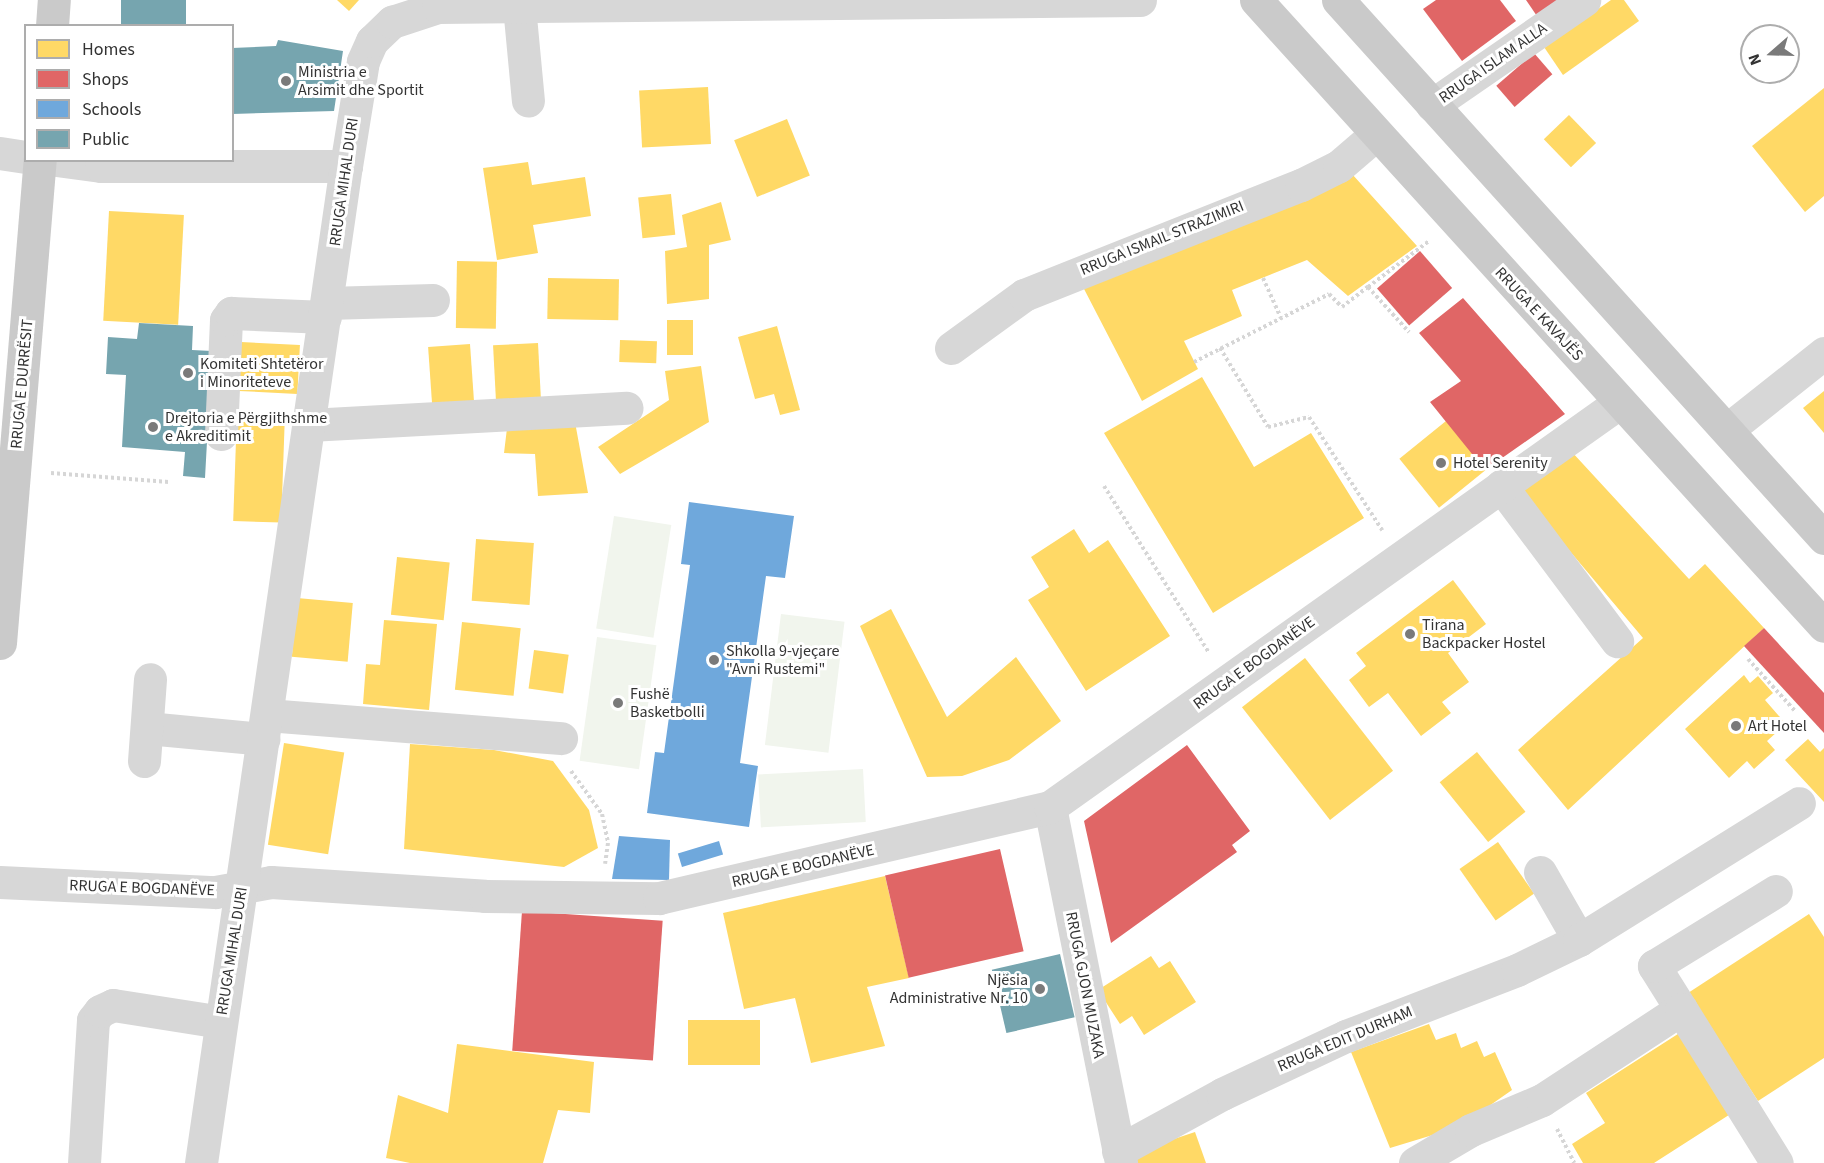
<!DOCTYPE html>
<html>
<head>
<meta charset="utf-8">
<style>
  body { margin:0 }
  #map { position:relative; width:1824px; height:1163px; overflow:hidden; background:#fff; font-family:"Source Sans 3",sans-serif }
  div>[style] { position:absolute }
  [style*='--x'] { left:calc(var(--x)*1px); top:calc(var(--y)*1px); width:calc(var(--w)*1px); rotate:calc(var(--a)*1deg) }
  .green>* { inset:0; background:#f1f5ed; transform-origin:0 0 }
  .homes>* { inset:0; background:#ffd966; transform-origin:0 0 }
  .shops>* { inset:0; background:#e06666; transform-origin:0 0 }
  .schools>* { inset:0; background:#6fa8dc; transform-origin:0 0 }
  .public>* { inset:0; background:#76a5af; transform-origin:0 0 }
  .path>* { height:4px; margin-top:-2px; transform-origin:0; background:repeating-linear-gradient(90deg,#d6d6d6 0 3px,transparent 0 6px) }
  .minor>* { height:33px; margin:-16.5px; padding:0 16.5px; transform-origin:16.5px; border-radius:16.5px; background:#d7d7d7 }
  .major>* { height:33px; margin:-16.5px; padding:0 16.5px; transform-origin:16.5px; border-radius:16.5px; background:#cacaca }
  .dots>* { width:16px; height:16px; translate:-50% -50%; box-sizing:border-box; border:3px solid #fff; border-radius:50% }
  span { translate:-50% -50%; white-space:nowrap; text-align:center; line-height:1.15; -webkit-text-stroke:6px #fff; paint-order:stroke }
  .street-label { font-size:16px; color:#333 }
  .poi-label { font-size:16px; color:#333 }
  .left { translate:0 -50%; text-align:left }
  .right { translate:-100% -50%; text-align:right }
  .legend { position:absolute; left:24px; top:24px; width:210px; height:138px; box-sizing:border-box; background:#fff; border:2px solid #adadad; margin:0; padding:8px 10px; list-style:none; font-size:18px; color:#333 }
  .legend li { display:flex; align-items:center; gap:12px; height:30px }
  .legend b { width:30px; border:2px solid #adadad }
  .north { position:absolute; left:1740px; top:24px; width:60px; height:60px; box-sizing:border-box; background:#fff; border:2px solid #adadad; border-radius:50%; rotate:250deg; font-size:16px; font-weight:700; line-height:24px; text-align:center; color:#333 }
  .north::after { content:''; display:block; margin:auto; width:21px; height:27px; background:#7a7a7a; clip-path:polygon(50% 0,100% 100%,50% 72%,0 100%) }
</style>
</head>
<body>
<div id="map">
  <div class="green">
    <div style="left:614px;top:516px;width:58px;height:114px;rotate:9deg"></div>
    <div style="left:781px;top:614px;width:64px;height:132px;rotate:7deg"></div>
    <div style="left:597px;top:637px;width:60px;height:125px;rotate:8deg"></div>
    <div style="left:863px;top:769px;width:53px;height:105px;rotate:87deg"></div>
  </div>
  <div class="homes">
    <div style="clip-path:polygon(337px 0,359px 0,349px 11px)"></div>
    <div style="clip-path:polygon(1611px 0,1624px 0,1639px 21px,1563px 75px,1544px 47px)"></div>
    <div style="left:708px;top:87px;width:57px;height:69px;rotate:87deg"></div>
    <div style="clip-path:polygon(1824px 88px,1824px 196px,1805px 212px,1752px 146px)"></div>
    <div style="left:1569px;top:115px;width:39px;height:35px;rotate:46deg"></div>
    <div style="left:787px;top:119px;width:61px;height:57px;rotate:68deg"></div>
    <div style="clip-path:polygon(528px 162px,532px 185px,585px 177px,591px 216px,533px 225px,538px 253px,497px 260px,483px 168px)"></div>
    <div style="clip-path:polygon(1352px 174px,1417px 246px,1348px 296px,1307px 260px,1232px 290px,1242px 316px,1184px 341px,1198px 369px,1142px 401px,1083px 287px)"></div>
    <div style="left:671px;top:194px;width:41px;height:33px;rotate:84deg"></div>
    <div style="clip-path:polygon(721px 202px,731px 240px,709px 245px,709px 299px,667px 304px,665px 251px,687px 247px,682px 215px)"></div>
    <div style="left:109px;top:211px;width:75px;height:110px;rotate:3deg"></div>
    <div style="left:457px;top:261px;width:40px;height:67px;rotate:1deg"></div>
    <div style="left:548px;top:278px;width:71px;height:41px;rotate:1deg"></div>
    <div style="left:667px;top:320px;width:26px;height:35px"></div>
    <div style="clip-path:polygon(777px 326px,800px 410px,780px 415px,774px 394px,755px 399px,738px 337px)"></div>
    <div style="left:620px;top:340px;width:37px;height:22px;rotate:2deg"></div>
    <div style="left:241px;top:342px;width:59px;height:49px;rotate:3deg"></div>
    <div style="left:538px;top:343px;width:60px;height:45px;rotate:87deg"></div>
    <div style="left:470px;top:344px;width:64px;height:42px;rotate:86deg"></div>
    <div style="clip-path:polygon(701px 366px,709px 422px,620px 474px,598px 447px,669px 400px,665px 371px)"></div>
    <div style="clip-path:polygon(1202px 377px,1254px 467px,1311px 433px,1364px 518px,1213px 613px,1104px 433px)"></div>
    <div style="clip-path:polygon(1824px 391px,1824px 433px,1803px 408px)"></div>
    <div style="left:237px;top:412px;width:48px;height:109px;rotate:2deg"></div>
    <div style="clip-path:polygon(508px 420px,575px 422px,588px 493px,538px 496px,535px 454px,504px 453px)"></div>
    <div style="left:1446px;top:421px;width:63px;height:60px;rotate:51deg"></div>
    <div style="clip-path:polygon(1571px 451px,1689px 579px,1705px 564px,1764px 628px,1568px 810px,1518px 750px,1643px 638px,1520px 492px)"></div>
    <div style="clip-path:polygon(1074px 529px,1089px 553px,1108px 540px,1170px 636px,1086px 691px,1028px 600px,1049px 587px,1031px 557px)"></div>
    <div style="left:476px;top:539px;width:58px;height:62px;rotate:4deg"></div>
    <div style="left:397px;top:557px;width:53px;height:58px;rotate:6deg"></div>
    <div style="clip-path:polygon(1453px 580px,1486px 624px,1448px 653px,1469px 682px,1442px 702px,1451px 713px,1421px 736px,1388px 693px,1369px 707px,1349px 680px,1366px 666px,1356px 653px)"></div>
    <div style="left:297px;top:598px;width:56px;height:59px;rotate:5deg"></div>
    <div style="clip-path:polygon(891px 609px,947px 717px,1016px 657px,1061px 721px,1009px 760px,962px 776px,927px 777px,860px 626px)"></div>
    <div style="clip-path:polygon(384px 620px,437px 624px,429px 710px,363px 704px,366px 664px,380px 665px)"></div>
    <div style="left:462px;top:622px;width:59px;height:68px;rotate:6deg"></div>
    <div style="left:534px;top:650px;width:35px;height:39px;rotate:8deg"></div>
    <div style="left:1305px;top:658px;width:143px;height:80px;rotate:52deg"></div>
    <div style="clip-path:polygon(1744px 675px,1750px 683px,1758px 676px,1773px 693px,1765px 700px,1786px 724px,1767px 741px,1775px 750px,1754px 769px,1747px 761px,1729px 778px,1685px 729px)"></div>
    <div style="clip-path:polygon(1808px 739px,1820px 752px,1824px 748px,1824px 802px,1785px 760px)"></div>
    <div style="left:284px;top:743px;width:61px;height:103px;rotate:9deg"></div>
    <div style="clip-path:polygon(410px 744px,494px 750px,553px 761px,589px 810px,598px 848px,564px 867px,404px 849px)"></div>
    <div style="left:1477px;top:752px;width:77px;height:48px;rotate:51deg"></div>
    <div style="left:1498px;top:842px;width:63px;height:47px;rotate:55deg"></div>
    <div style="clip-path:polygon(885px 876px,909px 978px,867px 987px,885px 1046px,811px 1063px,795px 998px,744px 1009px,723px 913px)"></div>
    <div style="clip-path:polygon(1809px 914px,1824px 937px,1824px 1058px,1758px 1101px,1688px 993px)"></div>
    <div style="clip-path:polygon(1151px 956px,1159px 968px,1170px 961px,1196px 1002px,1144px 1035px,1132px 1016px,1120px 1024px,1098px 990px)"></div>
    <div style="left:688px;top:1020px;width:72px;height:45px"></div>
    <div style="clip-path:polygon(1429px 1024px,1436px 1040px,1456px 1033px,1461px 1048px,1477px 1041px,1484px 1057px,1495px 1052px,1512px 1090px,1459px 1127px,1390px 1148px,1351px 1052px)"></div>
    <div style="clip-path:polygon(1681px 1032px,1732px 1113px,1654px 1163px,1583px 1163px,1572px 1144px,1605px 1123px,1586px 1093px)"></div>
    <div style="clip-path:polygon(457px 1044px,594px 1062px,590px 1113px,558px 1110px,543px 1163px,410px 1163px,386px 1158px,398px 1095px,448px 1113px)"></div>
    <div style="clip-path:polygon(1195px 1132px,1206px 1163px,1135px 1163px,1132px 1153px)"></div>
  </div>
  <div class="shops">
    <div style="clip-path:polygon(1436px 0,1500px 0,1516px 21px,1462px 61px,1423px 9px)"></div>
    <div style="clip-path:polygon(1526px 0,1566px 0,1539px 19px)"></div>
    <div style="left:1534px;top:53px;width:28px;height:50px;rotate:49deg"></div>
    <div style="left:1420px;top:251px;width:49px;height:57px;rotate:49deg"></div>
    <div style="clip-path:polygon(1463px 298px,1565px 414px,1485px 470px,1430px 402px,1461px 381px,1419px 333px)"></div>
    <div style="clip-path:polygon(1764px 628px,1824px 693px,1824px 733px,1744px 646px)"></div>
    <div style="clip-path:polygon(1187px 745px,1250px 831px,1232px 845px,1237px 852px,1111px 943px,1084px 821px)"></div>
    <div style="left:1000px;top:849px;width:105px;height:118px;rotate:77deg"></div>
    <div style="left:522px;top:911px;width:141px;height:140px;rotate:4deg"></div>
  </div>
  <div class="schools">
    <div style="clip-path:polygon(689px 502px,794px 516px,785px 578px,766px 576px,740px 763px,758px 766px,749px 827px,647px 813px,655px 752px,664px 753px,690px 565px,681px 564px)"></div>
    <div style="clip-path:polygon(619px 836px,670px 840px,669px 880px,612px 879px)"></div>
    <div style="left:719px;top:841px;width:14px;height:43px;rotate:73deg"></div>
  </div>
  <div class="public">
    <div style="left:121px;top:0;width:65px;height:26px"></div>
    <div style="clip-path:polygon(278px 40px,343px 51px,334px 111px,232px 114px,232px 48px,276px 46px)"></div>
    <div style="clip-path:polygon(139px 323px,193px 326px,192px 350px,212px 351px,205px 478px,183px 476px,185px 452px,122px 447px,126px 375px,106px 374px,108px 337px,137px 339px)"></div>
    <div style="left:1060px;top:954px;width:65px;height:70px;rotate:77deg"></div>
  </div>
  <div class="path">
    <div style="--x:1263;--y:278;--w:44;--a:65.8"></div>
    <div style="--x:1368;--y:287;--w:76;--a:-37"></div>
    <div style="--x:1220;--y:348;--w:92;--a:58.7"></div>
    <div style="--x:1268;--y:427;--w:42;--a:-13.7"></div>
    <div style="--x:1309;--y:417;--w:135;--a:57.1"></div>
    <div style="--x:1194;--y:362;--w:151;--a:-26.7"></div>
    <div style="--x:1329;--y:294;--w:18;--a:45"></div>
    <div style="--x:1342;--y:307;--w:33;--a:-38"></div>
    <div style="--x:1368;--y:287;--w:61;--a:47.7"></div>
    <div style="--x:51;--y:473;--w:118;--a:4.4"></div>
    <div style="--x:1104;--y:486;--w:197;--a:57.8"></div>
    <div style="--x:1748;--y:659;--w:70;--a:47.9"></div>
    <div style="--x:571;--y:771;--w:53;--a:54.2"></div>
    <div style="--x:602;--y:814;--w:30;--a:78"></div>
    <div style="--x:608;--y:843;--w:21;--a:98"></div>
    <div style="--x:1557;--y:1129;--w:38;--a:63"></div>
  </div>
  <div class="minor">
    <div style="--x:519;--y:6;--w:95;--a:84.6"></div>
    <div style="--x:1432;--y:105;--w:185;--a:-34.6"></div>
    <div style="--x:0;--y:153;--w:26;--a:9"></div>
    <div style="--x:56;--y:160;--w:45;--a:7.6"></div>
    <div style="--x:101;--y:166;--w:245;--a:0"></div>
    <div style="--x:327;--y:303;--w:106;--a:-1.6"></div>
    <div style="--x:951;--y:348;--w:90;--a:-36"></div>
    <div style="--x:1024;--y:295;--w:298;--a:-21.7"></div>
    <div style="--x:1301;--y:185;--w:42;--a:-26.6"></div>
    <div style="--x:1339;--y:166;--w:48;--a:-40.7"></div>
    <div style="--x:309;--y:425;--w:318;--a:-3.1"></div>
    <div style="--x:1727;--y:430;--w:124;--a:-38.4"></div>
    <div style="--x:221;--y:434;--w:114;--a:-87.5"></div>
    <div style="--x:226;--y:320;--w:9;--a:-54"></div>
    <div style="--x:231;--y:313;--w:94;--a:2.4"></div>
    <div style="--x:1501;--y:486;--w:194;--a:53.2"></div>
    <div style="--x:267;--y:715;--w:295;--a:4.5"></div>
    <div style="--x:147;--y:728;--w:117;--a:5.4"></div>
    <div style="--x:144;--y:761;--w:82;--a:-85.8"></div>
    <div style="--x:1050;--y:807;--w:363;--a:78.7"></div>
    <div style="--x:1540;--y:872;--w:78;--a:60.2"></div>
    <div style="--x:0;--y:882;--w:215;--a:2.7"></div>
    <div style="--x:215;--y:892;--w:57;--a:-10.1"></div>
    <div style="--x:271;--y:882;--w:214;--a:3.7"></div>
    <div style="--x:485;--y:896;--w:174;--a:0.7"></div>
    <div style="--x:659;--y:898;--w:401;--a:-13.1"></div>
    <div style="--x:1050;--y:807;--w:699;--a:-35.39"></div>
    <div style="--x:1681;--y:1009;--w:51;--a:-122.1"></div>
    <div style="--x:1654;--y:966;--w:143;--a:-31.6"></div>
    <div style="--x:1118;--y:1151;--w:119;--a:-28.7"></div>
    <div style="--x:1222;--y:1094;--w:137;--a:-25.1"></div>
    <div style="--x:1346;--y:1036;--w:183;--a:-21.1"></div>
    <div style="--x:1517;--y:970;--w:69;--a:-25.8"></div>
    <div style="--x:1579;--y:940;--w:259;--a:-31.9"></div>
    <div style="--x:84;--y:1163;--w:143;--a:-86.4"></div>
    <div style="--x:93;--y:1020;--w:11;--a:-52"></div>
    <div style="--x:100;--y:1011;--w:14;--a:-25"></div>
    <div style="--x:113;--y:1005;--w:109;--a:8.9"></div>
    <div style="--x:201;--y:1163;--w:1007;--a:-81.73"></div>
    <div style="--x:346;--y:166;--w:106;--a:-80.8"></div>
    <div style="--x:363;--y:61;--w:22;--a:-66"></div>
    <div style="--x:372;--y:41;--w:28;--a:-44"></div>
    <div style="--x:392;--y:22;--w:48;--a:-18.1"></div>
    <div style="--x:438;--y:7;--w:702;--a:-0.57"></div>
    <div style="--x:1415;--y:1163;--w:65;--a:-30.5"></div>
    <div style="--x:1471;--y:1130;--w:77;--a:-22.9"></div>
    <div style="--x:1542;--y:1100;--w:166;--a:-33.2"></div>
    <div style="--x:1681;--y:1009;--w:181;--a:58.1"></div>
  </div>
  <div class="major">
    <div style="--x:1256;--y:0;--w:845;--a:47.78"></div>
    <div style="--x:1338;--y:0;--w:725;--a:47.91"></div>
    <div style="--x:52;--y:26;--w:26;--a:-86"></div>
    <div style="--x:0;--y:643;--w:485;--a:-85.3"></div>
  </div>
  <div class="dots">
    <div style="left:286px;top:81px;background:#7a7a7a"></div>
    <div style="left:188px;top:373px;background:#7a7a7a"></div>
    <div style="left:153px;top:427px;background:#7a7a7a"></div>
    <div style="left:1441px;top:463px;background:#7a7a7a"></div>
    <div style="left:1410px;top:634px;background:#7a7a7a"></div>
    <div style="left:714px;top:660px;background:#7a7a7a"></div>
    <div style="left:618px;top:703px;background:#7a7a7a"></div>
    <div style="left:1736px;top:726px;background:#7a7a7a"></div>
    <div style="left:1040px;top:989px;background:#7a7a7a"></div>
  </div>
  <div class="street-label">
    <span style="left:1493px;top:63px;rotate:-35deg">RRUGA ISLAM ALLA</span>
    <span style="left:344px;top:182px;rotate:-82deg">RRUGA MIHAL DURI</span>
    <span style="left:1162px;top:238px;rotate:-22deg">RRUGA ISMAIL STRAZIMIRI</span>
    <span style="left:1539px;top:314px;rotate:47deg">RRUGA E KAVAJËS</span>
    <span style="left:22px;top:384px;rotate:-85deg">RRUGA E DURRËSIT</span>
    <span style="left:1254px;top:663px;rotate:-36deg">RRUGA E BOGDANËVE</span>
    <span style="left:803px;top:866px;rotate:-13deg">RRUGA E BOGDANËVE</span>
    <span style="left:142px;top:888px;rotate:2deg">RRUGA E BOGDANËVE</span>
    <span style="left:232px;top:951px;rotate:-81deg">RRUGA MIHAL DURI</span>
    <span style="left:1085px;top:985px;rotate:79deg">RRUGA GJON MUZAKA</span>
    <span style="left:1345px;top:1039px;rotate:-23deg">RRUGA EDIT DURHAM</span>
  </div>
  <div class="poi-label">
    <span class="left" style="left:298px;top:81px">Ministria e<br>Arsimit dhe Sportit</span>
    <span class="left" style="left:200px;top:373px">Komiteti Shtetëror<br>i Minoriteteve</span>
    <span class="left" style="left:165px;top:427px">Drejtoria e Përgjithshme<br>e Akreditimit</span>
    <span class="left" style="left:1453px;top:463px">Hotel Serenity</span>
    <span class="left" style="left:1422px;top:634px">Tirana<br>Backpacker Hostel</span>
    <span class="left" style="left:726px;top:660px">Shkolla 9-vjeçare<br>"Avni Rustemi"</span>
    <span class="left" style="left:630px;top:703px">Fushë<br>Basketbolli</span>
    <span class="left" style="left:1748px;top:726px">Art Hotel</span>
    <span class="right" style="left:1028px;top:989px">Njësia<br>Administrative Nr. 10</span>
  </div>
  <ul class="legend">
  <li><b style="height:16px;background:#ffd966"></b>Homes</li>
  <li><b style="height:16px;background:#e06666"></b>Shops</li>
  <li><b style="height:16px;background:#6fa8dc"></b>Schools</li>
  <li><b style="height:16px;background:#76a5af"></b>Public</li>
  </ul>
  <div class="north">N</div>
</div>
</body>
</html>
